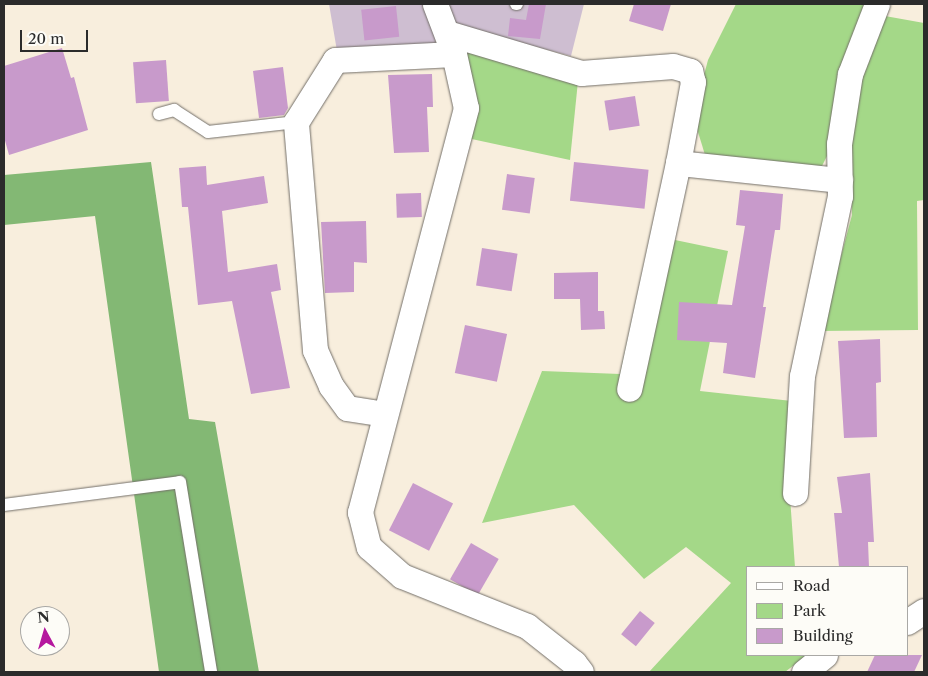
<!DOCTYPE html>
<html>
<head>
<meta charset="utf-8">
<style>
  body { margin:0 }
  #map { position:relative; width:928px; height:676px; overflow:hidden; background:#f8eedd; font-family:"Libre Caslon Text",serif }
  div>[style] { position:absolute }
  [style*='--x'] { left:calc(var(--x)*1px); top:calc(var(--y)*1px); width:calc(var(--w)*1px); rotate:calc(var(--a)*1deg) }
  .industrial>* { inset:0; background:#cebed1 }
  .green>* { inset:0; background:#a4d888 }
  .forest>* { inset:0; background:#83b874 }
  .building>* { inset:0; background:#c89acb; transform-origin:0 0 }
  .roads { filter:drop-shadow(0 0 1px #736f69) drop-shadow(0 0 1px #736f69) }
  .lane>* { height:12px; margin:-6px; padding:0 6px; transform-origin:6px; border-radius:6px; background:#fff }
  .street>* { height:25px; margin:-12.5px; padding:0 12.5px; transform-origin:12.5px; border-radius:12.5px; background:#fff }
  span { translate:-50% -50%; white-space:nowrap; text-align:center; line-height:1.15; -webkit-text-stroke:5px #fdfcf7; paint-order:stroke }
  .frame { position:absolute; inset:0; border:5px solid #2b2b2b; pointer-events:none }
  .legend { position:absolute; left:746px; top:566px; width:162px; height:90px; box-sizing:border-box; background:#fdfcf7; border:1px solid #a9a8a5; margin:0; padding:6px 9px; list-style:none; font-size:15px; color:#2b2b2b }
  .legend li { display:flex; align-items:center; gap:10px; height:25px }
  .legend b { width:25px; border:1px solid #a9a8a5 }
  .north { position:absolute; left:20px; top:606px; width:50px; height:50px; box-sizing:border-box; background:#fdfcf7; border:1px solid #a9a8a5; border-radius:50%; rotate:354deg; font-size:14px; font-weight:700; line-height:20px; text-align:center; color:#2b2b2b }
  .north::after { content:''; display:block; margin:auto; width:18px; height:22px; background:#b5179e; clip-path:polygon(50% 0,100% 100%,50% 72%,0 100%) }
  .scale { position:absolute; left:20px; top:30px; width:68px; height:22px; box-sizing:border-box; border:2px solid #2b2b2b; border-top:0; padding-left:6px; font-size:15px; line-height:18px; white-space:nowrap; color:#2b2b2b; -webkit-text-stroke:4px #fdfcf7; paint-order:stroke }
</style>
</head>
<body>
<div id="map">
  <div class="industrial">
    <div style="clip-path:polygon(329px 4px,584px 4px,571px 56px,459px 27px,434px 29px,436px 44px,337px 51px)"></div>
  </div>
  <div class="green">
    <div style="clip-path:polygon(736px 4px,865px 4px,829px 152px,820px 170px,706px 158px,693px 116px,708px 60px)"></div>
    <div style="clip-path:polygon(885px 16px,924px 23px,924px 200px,917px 201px,918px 330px,821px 331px,852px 215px,850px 143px,864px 70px)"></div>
    <div style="clip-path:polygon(459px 47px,578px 81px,570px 160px,467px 138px)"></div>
    <div style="clip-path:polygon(651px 235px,728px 251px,700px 391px,792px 401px,788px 469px,795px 567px,747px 567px,747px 655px,807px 655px,785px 672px,649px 672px,731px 583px,686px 547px,644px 579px,574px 505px,482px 523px,542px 371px,620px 374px)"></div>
  </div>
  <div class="forest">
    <div style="clip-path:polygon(151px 162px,189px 419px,215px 422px,259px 672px,159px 672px,95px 216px,4px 225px,4px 175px)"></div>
  </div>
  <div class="building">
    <div style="clip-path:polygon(529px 4px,546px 4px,540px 39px,508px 36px,510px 18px,526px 20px)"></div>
    <div style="clip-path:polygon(634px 4px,671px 4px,663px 31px,629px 21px)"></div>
    <div style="left:396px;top:6px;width:31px;height:35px;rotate:84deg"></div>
    <div style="clip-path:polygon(62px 48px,71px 78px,74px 77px,88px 130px,9px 155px,4px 137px,4px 66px)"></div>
    <div style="left:166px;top:60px;width:41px;height:33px;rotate:86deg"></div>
    <div style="clip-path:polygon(283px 67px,288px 108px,284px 115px,259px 118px,253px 71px)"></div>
    <div style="clip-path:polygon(432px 74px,433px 107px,427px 107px,429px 152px,394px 153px,388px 75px)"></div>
    <div style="left:635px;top:96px;width:30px;height:31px;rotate:81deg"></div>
    <div style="left:574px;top:162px;width:75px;height:39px;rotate:6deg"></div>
    <div style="clip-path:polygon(206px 166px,207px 185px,264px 176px,268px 203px,222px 211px,228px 272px,277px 264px,281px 290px,271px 292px,290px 388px,251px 394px,232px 301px,198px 305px,188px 207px,182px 207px,179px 168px)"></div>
    <div style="left:507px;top:174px;width:28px;height:36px;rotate:8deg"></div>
    <div style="clip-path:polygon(740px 190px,783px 194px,780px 230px,775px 230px,763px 307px,766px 307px,755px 378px,723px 373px,727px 343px,677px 340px,679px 302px,732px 305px,745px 226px,736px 225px)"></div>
    <div style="left:421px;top:193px;width:24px;height:25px;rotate:88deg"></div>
    <div style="clip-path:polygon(366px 221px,367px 263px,354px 262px,354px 292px,325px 293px,321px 222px)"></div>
    <div style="left:482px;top:248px;width:36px;height:38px;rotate:9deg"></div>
    <div style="clip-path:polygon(598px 272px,598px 311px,604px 311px,605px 329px,581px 330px,580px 299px,554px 299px,554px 273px)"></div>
    <div style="left:465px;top:325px;width:43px;height:49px;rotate:12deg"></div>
    <div style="clip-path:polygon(880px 339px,881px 382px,876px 383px,877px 437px,844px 438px,838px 341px)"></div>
    <div style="clip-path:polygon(870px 473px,874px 542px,868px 542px,869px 567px,839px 567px,834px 513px,842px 513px,837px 477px)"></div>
    <div style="left:413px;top:483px;width:45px;height:53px;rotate:27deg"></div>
    <div style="left:471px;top:543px;width:32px;height:42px;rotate:30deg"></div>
    <div style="left:640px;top:611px;width:19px;height:30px;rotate:39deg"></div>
    <div style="clip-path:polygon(875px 655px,922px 655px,914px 672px,867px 672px)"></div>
  </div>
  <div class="roads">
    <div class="lane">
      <div style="--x:516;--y:4;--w:1;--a:0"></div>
      <div style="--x:159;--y:114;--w:16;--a:-15"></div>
      <div style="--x:174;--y:110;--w:40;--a:32.9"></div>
      <div style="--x:208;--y:132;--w:89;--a:-6.5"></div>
      <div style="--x:4;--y:505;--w:177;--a:-7.4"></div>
      <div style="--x:180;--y:482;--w:193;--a:80.7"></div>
    </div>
    <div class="street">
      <div style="--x:435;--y:4;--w:53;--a:69.2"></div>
      <div style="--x:454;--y:54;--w:55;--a:77.5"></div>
      <div style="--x:466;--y:108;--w:418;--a:104.7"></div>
      <div style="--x:360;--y:512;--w:36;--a:76"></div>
      <div style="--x:369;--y:547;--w:44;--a:41.3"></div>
      <div style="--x:402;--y:576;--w:135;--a:21.8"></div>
      <div style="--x:527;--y:626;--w:60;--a:38.2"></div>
      <div style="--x:574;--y:663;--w:11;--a:52"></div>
      <div style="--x:447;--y:33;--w:140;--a:16.6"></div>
      <div style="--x:581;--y:73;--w:92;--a:-4.4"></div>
      <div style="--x:673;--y:66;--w:18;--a:16"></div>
      <div style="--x:690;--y:71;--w:11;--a:75"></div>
      <div style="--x:693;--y:82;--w:82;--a:100.5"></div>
      <div style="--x:678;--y:163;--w:231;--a:102.2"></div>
      <div style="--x:678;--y:163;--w:163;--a:6"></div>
      <div style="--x:385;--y:414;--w:38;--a:-171"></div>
      <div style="--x:347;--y:408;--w:27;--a:-126"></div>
      <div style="--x:331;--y:386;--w:39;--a:-114"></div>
      <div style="--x:315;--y:350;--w:229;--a:-94.8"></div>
      <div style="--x:296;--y:122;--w:73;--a:-57.8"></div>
      <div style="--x:335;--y:60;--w:119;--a:-2.9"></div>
      <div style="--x:795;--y:493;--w:117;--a:-86.6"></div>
      <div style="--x:802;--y:376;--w:184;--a:-78.1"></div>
      <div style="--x:840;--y:196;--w:52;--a:-91.1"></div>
      <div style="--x:839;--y:144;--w:71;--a:-81.1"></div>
      <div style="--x:850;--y:74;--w:75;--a:-68.9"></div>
      <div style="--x:907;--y:622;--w:20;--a:-33"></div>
      <div style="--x:804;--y:672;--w:27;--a:-39"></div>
    </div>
  </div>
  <div class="frame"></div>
  <ul class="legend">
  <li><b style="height:6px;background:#fff"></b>Road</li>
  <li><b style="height:14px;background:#a4d888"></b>Park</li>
  <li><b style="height:14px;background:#c89acb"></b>Building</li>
  </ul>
  <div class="north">N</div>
  <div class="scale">20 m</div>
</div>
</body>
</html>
